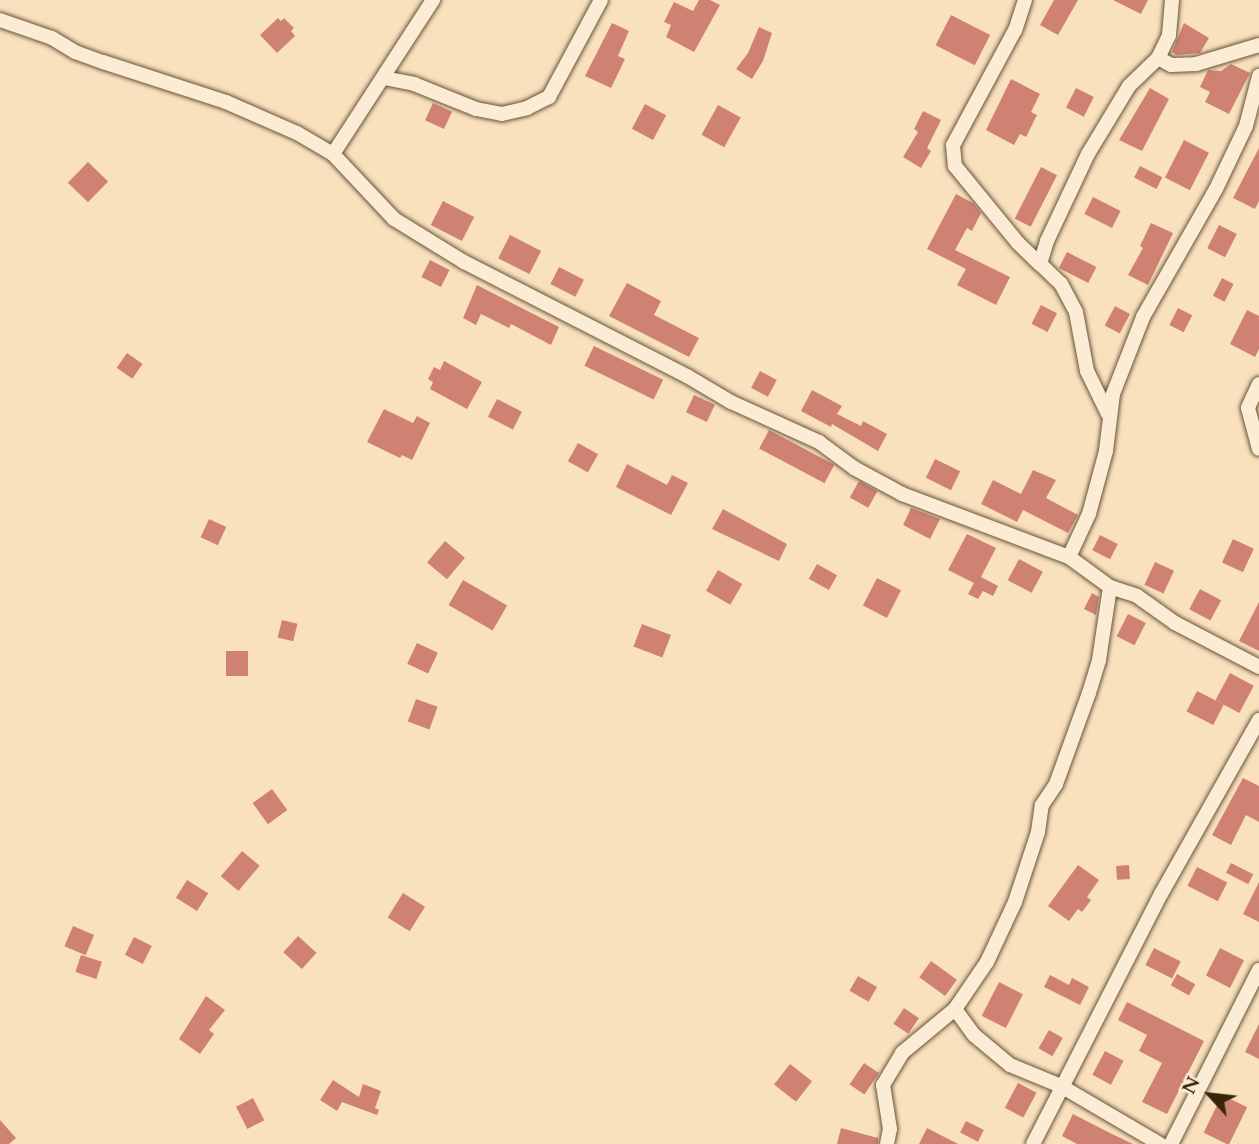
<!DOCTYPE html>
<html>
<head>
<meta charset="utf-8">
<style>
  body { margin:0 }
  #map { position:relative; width:1259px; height:1144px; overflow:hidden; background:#fae1be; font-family:Cardo,serif }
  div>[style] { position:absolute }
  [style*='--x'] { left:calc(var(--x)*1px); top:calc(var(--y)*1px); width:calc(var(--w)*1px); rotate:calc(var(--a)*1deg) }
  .building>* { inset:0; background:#d08272; transform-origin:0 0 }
  .roads { filter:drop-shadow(0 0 2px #675437) drop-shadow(0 0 2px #675437) }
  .street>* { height:14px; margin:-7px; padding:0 7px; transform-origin:7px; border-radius:7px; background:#fcecd5 }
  span { translate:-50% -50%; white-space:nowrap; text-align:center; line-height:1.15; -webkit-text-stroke:5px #fcecd5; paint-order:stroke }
  .north { position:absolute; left:1175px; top:1060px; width:70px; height:70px; -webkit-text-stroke:5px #fcecd5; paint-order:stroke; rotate:297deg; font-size:19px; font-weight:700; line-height:28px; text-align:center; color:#36250a }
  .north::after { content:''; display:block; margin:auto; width:24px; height:32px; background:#36250a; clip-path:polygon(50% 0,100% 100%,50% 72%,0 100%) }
</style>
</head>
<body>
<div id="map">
  <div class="building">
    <div style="clip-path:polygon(699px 0,710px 0,720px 5px,694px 52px,666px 37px,671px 25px,664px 22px,674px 2px,693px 11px)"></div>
    <div style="clip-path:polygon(1054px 0,1078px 0,1058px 35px,1040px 25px)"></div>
    <div style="clip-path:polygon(1113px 0,1148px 0,1141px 14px)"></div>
    <div style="left:951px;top:15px;width:44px;height:34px;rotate:27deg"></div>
    <div style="clip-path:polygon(278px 18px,281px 21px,284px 18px,294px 28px,291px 31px,295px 36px,277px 53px,260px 35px)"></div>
    <div style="clip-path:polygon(612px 23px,629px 31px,618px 56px,625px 59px,611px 88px,585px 76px)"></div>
    <div style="clip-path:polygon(1184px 23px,1209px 38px,1200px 53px,1177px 55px,1172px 52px)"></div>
    <div style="clip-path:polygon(759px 27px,772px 33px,763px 61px,752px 79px,736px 69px,748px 53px)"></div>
    <div style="clip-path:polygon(1231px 64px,1250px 73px,1229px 114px,1205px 102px,1210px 92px,1200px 87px,1208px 70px,1221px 71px)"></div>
    <div style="clip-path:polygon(1011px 79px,1040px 94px,1031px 112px,1037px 115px,1026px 137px,1020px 134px,1014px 145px,986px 130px)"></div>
    <div style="left:1076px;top:88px;width:20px;height:22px;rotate:27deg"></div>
    <div style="clip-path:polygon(1150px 88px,1169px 99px,1142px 151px,1119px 140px)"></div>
    <div style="left:433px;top:103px;width:21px;height:19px;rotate:25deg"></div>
    <div style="left:645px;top:104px;width:24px;height:28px;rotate:28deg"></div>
    <div style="left:718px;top:105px;width:26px;height:34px;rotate:29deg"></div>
    <div style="clip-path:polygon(923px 111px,941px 120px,927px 148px,931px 151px,921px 168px,903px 157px,918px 132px,914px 129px)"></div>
    <div style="left:1184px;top:140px;width:28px;height:42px;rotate:27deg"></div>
    <div style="clip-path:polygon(1259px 148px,1259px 201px,1255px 209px,1233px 198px)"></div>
    <div style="left:88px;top:162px;width:28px;height:29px;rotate:44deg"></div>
    <div style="left:1140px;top:166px;width:25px;height:13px;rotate:27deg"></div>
    <div style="left:1041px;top:167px;width:18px;height:58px;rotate:27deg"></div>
    <div style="clip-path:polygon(956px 194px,973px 203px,981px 213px,972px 231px,967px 228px,955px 250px,1010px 277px,996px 305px,957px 285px,966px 269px,927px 249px)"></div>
    <div style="left:1093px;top:197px;width:31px;height:19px;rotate:27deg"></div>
    <div style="left:443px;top:201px;width:35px;height:27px;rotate:27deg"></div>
    <div style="clip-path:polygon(1151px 223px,1173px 233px,1148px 285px,1128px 275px,1143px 248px,1140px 246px)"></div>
    <div style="left:1219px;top:225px;width:20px;height:26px;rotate:27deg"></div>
    <div style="left:510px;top:235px;width:35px;height:26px;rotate:27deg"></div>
    <div style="left:1067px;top:252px;width:33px;height:18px;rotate:27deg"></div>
    <div style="left:430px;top:260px;width:22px;height:19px;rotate:27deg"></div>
    <div style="left:559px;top:267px;width:28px;height:19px;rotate:27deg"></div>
    <div style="left:1222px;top:278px;width:13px;height:20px;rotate:27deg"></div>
    <div style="clip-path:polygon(627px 283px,661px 301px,654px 315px,699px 338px,689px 357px,609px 316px)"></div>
    <div style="clip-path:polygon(477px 285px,559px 327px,551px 345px,511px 324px,509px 328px,481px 314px,476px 325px,463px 318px)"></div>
    <div style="left:1041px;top:305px;width:18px;height:21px;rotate:27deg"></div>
    <div style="left:1115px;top:306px;width:17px;height:22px;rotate:28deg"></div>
    <div style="left:1178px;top:308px;width:16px;height:19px;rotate:27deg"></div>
    <div style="clip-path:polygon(1247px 310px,1259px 316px,1259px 349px,1255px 357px,1230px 344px)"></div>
    <div style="left:594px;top:346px;width:77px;height:22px;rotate:26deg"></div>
    <div style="left:127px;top:353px;width:19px;height:18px;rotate:35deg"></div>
    <div style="clip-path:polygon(444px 361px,482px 382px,467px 409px,430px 389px,433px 382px,428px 379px,434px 367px,440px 370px)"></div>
    <div style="left:760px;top:371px;width:19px;height:19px;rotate:28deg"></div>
    <div style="clip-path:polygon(812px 390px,842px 406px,837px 414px,861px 426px,863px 421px,887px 434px,878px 451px,832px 424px,831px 427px,801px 411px)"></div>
    <div style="left:694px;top:395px;width:23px;height:19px;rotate:25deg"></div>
    <div style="left:497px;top:399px;width:28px;height:20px;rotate:27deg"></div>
    <div style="clip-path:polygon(384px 409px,413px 423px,417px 416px,430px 423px,412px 460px,402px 455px,400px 458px,367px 442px)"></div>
    <div style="left:769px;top:430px;width:74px;height:21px;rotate:28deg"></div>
    <div style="left:578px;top:443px;width:23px;height:21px;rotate:29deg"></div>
    <div style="left:935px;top:459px;width:28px;height:21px;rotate:26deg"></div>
    <div style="clip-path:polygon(627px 464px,667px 485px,672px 475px,688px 483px,671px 515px,616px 487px)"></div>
    <div style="clip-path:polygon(1033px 470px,1056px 480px,1046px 498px,1078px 515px,1068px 533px,1023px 510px,1017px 522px,981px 504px,993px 480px,1021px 494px)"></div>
    <div style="left:859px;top:481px;width:21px;height:19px;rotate:29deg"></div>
    <div style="clip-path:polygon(911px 508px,940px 519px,930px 539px,903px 525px)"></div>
    <div style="clip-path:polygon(723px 509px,787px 544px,779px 561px,712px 529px)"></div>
    <div style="left:209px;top:519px;width:19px;height:20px;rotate:25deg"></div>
    <div style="clip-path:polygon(967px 534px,996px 548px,981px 577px,998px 586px,993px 596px,983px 591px,978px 599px,968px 594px,974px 583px,948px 570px)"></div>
    <div style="left:1100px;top:535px;width:20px;height:17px;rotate:27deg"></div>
    <div style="left:1233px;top:539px;width:23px;height:26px;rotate:25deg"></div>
    <div style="left:445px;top:541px;width:26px;height:28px;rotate:40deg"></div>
    <div style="left:1019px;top:559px;width:27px;height:24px;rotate:28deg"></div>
    <div style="left:1155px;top:562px;width:21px;height:25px;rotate:25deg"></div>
    <div style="left:817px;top:564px;width:23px;height:17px;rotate:29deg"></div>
    <div style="left:718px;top:570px;width:28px;height:24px;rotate:30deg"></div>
    <div style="left:877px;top:578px;width:27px;height:31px;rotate:27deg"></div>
    <div style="left:463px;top:580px;width:51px;height:29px;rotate:30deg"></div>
    <div style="left:1200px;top:589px;width:24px;height:23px;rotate:28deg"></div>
    <div style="clip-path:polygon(1092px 593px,1099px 597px,1096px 615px,1084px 609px)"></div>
    <div style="clip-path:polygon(1259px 602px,1259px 651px,1239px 641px)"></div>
    <div style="left:1128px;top:614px;width:20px;height:25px;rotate:27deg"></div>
    <div style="left:282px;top:620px;width:16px;height:18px;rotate:14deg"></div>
    <div style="left:642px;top:624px;width:31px;height:24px;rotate:21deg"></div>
    <div style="left:417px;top:643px;width:23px;height:23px;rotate:25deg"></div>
    <div style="left:226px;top:651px;width:22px;height:25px"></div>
    <div style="left:1230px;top:673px;width:27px;height:31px;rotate:28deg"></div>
    <div style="left:1197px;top:691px;width:30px;height:23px;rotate:27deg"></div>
    <div style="left:416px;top:699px;width:23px;height:24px;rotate:20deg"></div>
    <div style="clip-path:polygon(1243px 778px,1259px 786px,1259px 822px,1246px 815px,1231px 845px,1212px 835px)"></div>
    <div style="left:272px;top:789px;width:26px;height:24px;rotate:54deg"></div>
    <div style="left:242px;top:851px;width:23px;height:33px;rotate:40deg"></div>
    <div style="left:1231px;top:863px;width:25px;height:11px;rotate:27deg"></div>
    <div style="clip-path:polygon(1078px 865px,1099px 880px,1087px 897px,1091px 900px,1082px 912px,1078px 909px,1069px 921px,1048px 906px)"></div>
    <div style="left:1129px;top:865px;width:14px;height:13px;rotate:86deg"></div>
    <div style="left:1197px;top:867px;width:34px;height:21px;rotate:27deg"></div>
    <div style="left:187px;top:880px;width:25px;height:21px;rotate:32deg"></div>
    <div style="clip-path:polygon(1259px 882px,1259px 922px,1243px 914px)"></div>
    <div style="left:403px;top:893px;width:26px;height:29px;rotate:32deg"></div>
    <div style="left:73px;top:926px;width:23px;height:22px;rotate:23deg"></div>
    <div style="left:298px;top:936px;width:25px;height:22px;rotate:42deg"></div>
    <div style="left:134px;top:937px;width:20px;height:20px;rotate:27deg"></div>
    <div style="left:1154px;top:948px;width:30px;height:19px;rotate:27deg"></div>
    <div style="left:1220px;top:948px;width:27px;height:31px;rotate:27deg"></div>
    <div style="left:81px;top:955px;width:22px;height:18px;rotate:18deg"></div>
    <div style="left:931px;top:961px;width:32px;height:20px;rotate:36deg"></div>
    <div style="left:1177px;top:974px;width:21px;height:13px;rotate:29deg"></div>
    <div style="clip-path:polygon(1050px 975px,1069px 985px,1072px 978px,1089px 987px,1080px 1005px,1044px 987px)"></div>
    <div style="left:858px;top:976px;width:22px;height:17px;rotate:30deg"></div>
    <div style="left:999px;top:982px;width:27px;height:38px;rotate:27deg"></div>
    <div style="clip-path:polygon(206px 996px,225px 1010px,209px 1030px,214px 1034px,200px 1054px,179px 1039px)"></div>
    <div style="clip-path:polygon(1127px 1002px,1204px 1041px,1167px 1114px,1142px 1102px,1162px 1063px,1139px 1051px,1147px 1035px,1118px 1020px)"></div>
    <div style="left:904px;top:1008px;width:18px;height:19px;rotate:34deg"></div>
    <div style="clip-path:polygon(1259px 1024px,1259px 1059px,1245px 1052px)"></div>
    <div style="left:1049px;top:1030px;width:16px;height:21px;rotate:30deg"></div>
    <div style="left:1105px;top:1051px;width:21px;height:27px;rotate:28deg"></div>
    <div style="left:864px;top:1063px;width:18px;height:26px;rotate:34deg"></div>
    <div style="left:790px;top:1064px;width:28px;height:26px;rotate:38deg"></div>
    <div style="clip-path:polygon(333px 1080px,359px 1097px,363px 1084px,381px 1091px,375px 1108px,379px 1110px,377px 1115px,342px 1102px,337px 1111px,320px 1100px)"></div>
    <div style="left:1018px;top:1083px;width:21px;height:28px;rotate:28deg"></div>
    <div style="left:1222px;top:1095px;width:28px;height:42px;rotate:26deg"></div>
    <div style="left:253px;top:1098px;width:25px;height:19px;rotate:63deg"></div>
    <div style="clip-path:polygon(1073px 1114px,1110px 1133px,1133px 1144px,1077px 1144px,1062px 1136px)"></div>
    <div style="clip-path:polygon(0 1120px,16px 1138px,9px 1144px,0 1144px)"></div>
    <div style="left:966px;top:1121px;width:20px;height:13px;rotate:27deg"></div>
    <div style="clip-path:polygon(841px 1128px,878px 1138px,878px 1144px,837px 1144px)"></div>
    <div style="clip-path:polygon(927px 1128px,958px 1144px,919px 1144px)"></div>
  </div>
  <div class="roads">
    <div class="street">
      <div style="--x:1025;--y:0;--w:32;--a:108"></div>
      <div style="--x:1015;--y:30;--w:131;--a:118.3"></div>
      <div style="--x:953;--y:145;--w:21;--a:85"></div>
      <div style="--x:955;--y:166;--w:99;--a:50.7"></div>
      <div style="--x:1018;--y:243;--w:30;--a:44"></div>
      <div style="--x:0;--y:20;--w:55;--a:19.1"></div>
      <div style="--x:52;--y:38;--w:27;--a:31"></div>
      <div style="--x:75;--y:52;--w:30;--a:20"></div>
      <div style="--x:103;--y:62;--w:129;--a:18"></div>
      <div style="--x:226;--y:102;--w:77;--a:23.6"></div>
      <div style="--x:297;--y:133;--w:42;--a:30.3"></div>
      <div style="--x:333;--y:154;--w:89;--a:46.8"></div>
      <div style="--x:394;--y:219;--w:82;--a:31.6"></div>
      <div style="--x:464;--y:262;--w:250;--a:27.1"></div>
      <div style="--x:687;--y:376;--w:51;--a:30.6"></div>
      <div style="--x:731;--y:402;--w:97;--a:24.4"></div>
      <div style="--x:819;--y:442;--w:44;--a:36.6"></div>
      <div style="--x:854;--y:468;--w:55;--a:28.4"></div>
      <div style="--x:902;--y:494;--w:178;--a:20.7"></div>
      <div style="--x:1069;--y:557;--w:51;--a:36.2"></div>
      <div style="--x:1110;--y:587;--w:28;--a:18"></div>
      <div style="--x:1137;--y:596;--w:47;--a:35.4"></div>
      <div style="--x:1175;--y:623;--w:95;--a:27.6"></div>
      <div style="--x:1158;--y:58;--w:15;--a:28"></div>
      <div style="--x:1171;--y:65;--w:25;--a:-2"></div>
      <div style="--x:1196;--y:64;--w:66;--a:-16.8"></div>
      <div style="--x:384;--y:78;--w:31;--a:11"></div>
      <div style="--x:414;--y:84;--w:67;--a:22"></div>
      <div style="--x:476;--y:109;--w:26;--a:11"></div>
      <div style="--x:502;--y:114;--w:26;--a:-13"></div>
      <div style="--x:527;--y:108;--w:25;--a:-27"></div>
      <div style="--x:549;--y:97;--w:110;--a:-61.8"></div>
      <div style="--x:333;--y:154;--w:184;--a:-57"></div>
      <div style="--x:1259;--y:384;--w:26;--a:115"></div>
      <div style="--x:1248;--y:408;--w:42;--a:75"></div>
      <div style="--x:1108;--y:414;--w:48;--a:-116"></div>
      <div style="--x:1087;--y:371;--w:60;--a:-100.6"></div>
      <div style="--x:1076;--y:312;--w:32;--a:-118"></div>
      <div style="--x:1061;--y:284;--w:29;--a:-136"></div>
      <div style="--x:1040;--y:264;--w:24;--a:-73"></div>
      <div style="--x:1047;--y:241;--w:96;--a:-64.8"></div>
      <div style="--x:1088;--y:154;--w:79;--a:-58.9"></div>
      <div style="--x:1129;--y:86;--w:40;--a:-44"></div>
      <div style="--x:1158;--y:58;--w:25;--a:-64"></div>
      <div style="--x:1169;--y:35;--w:35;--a:-85"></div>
      <div style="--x:1069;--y:557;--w:47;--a:-65.1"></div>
      <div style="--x:1089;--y:514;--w:65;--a:-74.9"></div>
      <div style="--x:1106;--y:451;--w:57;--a:-83"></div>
      <div style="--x:1113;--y:394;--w:83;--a:-68.7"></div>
      <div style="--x:1143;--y:317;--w:147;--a:-60.3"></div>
      <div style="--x:1216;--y:189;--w:70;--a:-64.5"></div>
      <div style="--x:1246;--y:126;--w:52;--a:-75.4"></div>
      <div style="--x:955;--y:1009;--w:32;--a:54"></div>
      <div style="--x:974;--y:1035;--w:47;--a:39.8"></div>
      <div style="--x:1010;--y:1065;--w:55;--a:22.4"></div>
      <div style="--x:1061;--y:1086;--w:115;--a:30.4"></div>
      <div style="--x:887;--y:1144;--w:15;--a:-79"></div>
      <div style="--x:890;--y:1129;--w:45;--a:-99"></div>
      <div style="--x:883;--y:1085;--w:37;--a:-59"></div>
      <div style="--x:902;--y:1053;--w:69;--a:-39.7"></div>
      <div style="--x:955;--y:1009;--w:57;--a:-55.8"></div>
      <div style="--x:987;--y:962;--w:66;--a:-65"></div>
      <div style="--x:1015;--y:902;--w:74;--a:-71.8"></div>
      <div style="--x:1038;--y:832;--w:27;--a:-82"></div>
      <div style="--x:1042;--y:805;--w:25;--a:-56"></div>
      <div style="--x:1056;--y:784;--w:97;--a:-70.1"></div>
      <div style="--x:1089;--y:693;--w:34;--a:-73"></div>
      <div style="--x:1099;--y:660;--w:74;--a:-81.4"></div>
      <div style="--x:1033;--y:1144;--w:281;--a:-62.9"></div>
      <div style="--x:1161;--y:894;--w:200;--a:-60.6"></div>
      <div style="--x:1171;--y:1144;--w:195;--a:-63.2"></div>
    </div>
  </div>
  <div class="north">N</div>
</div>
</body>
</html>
